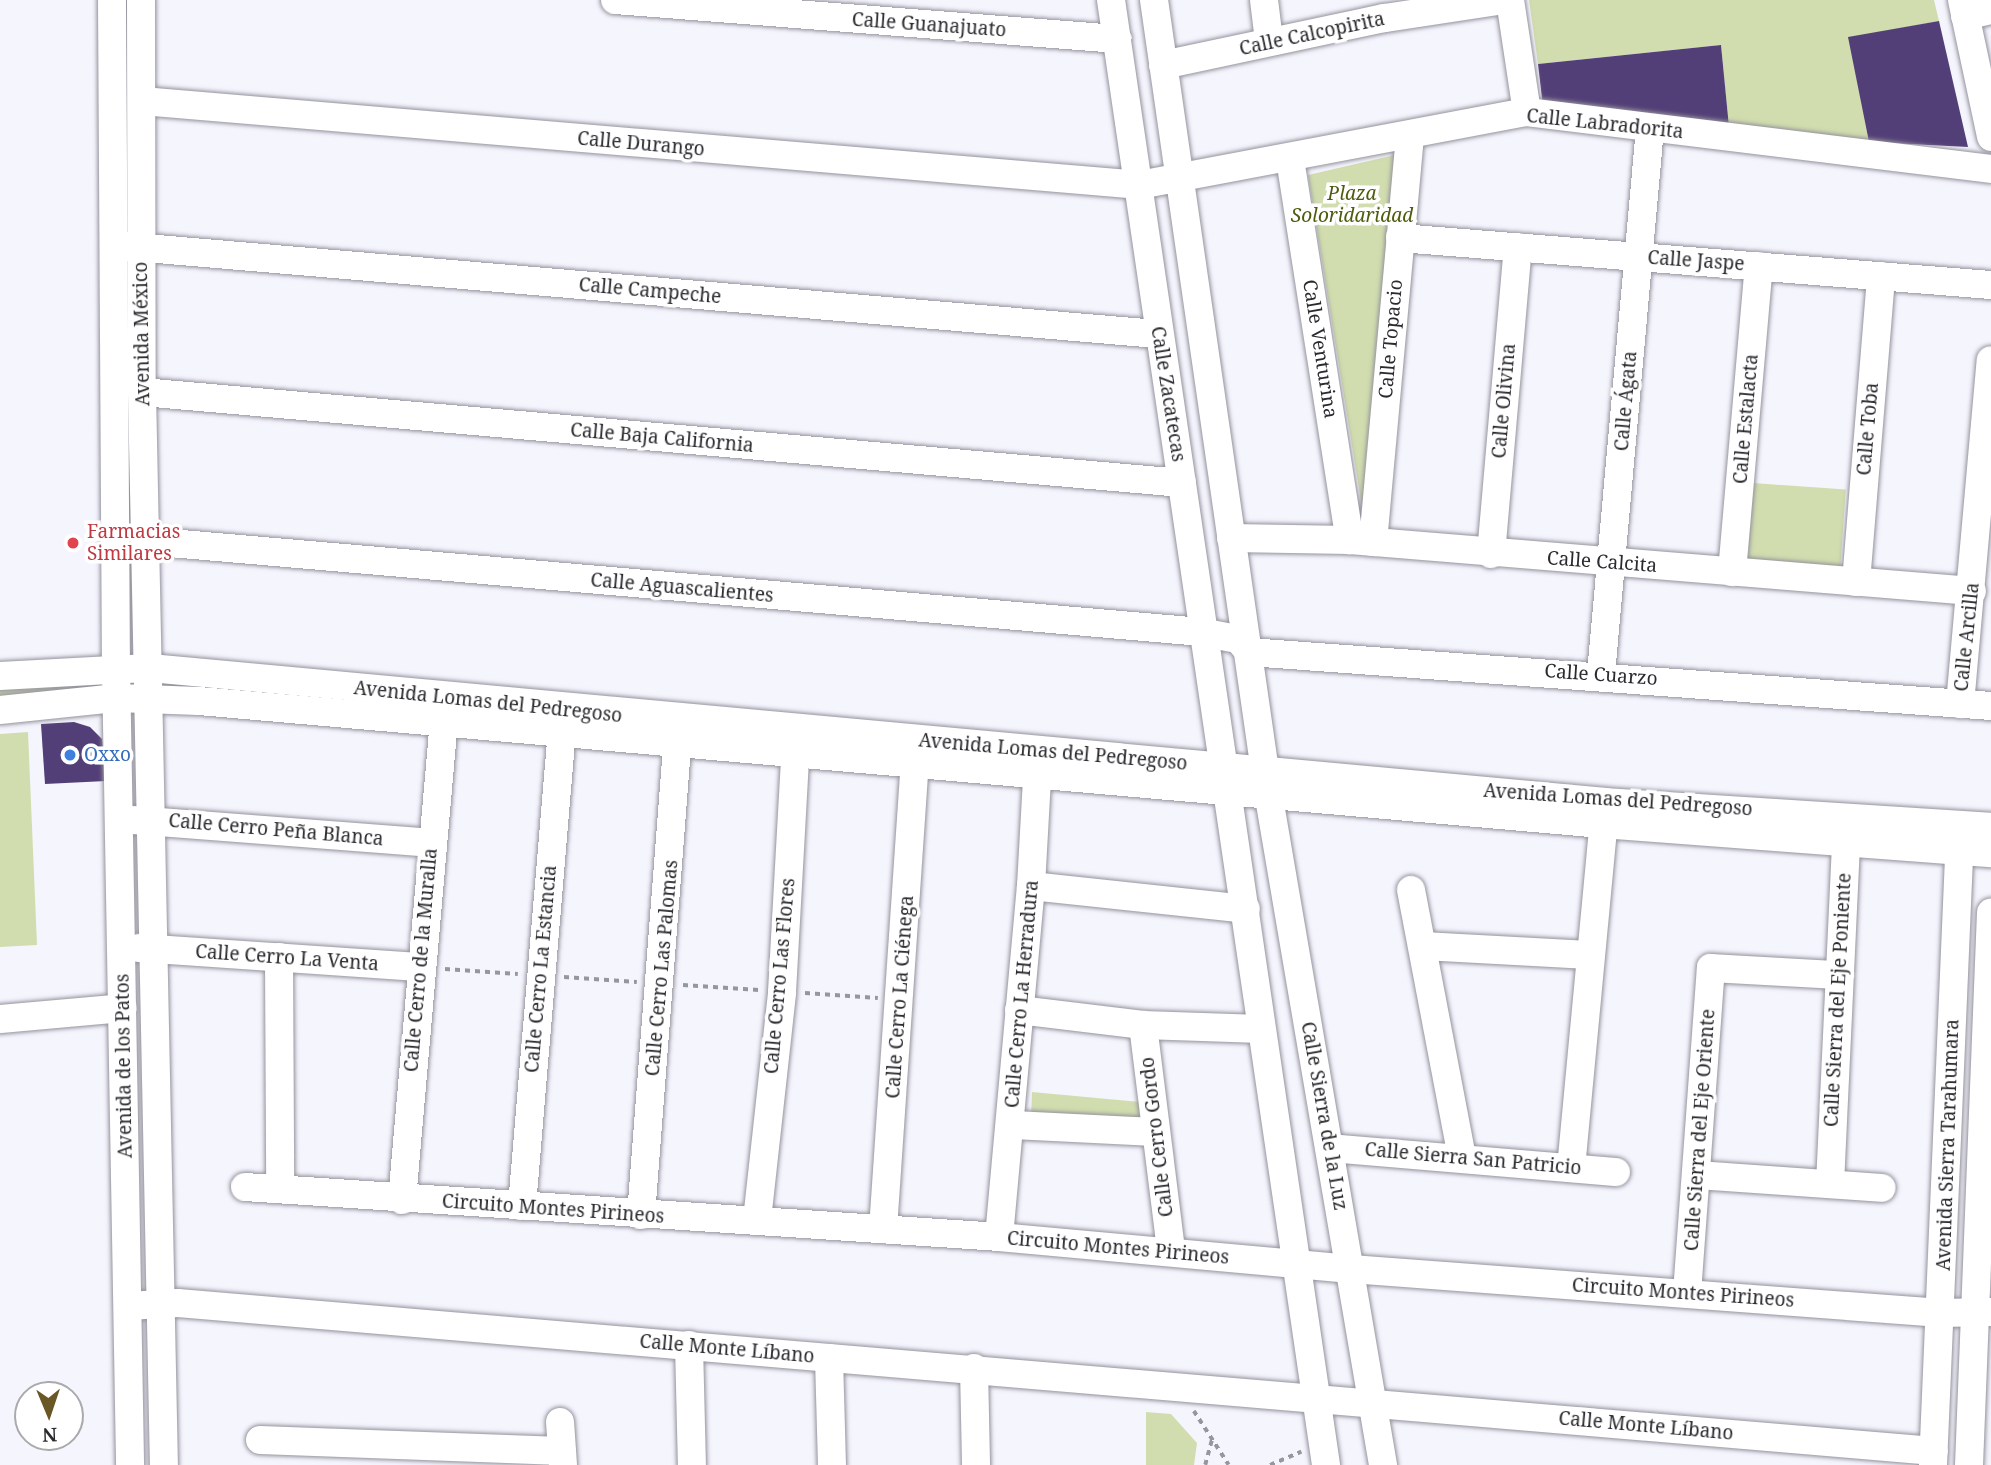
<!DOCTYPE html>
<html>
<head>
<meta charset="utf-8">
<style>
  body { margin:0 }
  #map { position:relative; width:1991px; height:1465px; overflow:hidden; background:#f5f5fe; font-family:"Noto Serif",serif }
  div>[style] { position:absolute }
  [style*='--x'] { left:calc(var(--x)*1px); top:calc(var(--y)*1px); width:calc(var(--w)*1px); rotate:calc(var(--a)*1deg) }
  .green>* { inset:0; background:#d1ddae; transform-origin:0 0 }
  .building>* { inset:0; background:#533f77 }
  .path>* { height:3.5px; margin-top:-1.75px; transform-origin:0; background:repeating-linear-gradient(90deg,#96969d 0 5px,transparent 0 10px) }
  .roads { filter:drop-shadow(0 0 2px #94939d) drop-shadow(0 0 2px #94939d) }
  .minor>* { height:28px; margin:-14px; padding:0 14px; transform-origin:14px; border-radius:14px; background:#fff }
  .dots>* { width:19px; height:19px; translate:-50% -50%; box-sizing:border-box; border:4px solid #fff; border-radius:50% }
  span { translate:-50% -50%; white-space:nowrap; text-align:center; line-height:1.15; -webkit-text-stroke:7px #fff; paint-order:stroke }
  .street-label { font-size:19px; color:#2b2b2f }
  .park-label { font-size:19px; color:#4f5b0d; font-style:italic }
  .health-label { font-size:19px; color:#be3a42 }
  .left { translate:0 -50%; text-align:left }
  .shop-label { font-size:19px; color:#366cbe }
  .north { position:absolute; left:14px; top:1381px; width:70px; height:70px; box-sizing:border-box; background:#fff; border:2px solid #aaaaac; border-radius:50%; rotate:178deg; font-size:19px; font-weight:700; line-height:28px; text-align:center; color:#2b2b2f }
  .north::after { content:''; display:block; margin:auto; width:24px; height:32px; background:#695725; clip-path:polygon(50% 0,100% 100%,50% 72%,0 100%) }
</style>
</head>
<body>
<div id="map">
  <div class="green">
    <div style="clip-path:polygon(1529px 0,1934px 0,1939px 21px,1849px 38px,1869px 142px,1729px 127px,1721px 45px,1538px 64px)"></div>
    <div style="clip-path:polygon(1395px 155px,1363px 513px,1308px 175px)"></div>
    <div style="left:1753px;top:483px;width:93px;height:82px;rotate:4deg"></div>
    <div style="clip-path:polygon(94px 677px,94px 688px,0 699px,0 685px)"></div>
    <div style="clip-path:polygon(28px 732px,37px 945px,0 947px,0 734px)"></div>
    <div style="clip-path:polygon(1032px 1092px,1140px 1102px,1139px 1123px,1031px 1117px)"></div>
    <div style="clip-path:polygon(1146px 1412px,1171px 1414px,1197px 1443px,1194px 1465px,1146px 1465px)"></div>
  </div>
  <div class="building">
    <div style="clip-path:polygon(1939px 21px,1968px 147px,1869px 142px,1848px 37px)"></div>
    <div style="clip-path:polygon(1721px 45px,1729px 127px,1543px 107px,1538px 64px)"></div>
    <div style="clip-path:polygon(74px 722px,90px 727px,102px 739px,106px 781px,45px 784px,41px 724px)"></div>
  </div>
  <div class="path">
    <div style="--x:445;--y:969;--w:73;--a:3.9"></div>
    <div style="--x:564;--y:977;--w:73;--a:3.9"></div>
    <div style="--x:683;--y:985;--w:76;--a:3.8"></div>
    <div style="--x:805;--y:993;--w:73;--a:3.9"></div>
    <div style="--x:1194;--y:1411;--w:64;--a:57.1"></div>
    <div style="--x:1205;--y:1465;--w:28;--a:-75"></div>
    <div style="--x:1270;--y:1465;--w:34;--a:-23"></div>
  </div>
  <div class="roads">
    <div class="minor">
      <div style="--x:112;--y:0;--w:667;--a:89.66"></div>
      <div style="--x:116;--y:667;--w:798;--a:88.99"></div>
      <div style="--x:141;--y:0;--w:392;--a:89.9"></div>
      <div style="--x:142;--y:392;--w:1073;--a:88.83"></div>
      <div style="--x:615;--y:0;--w:504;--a:4.44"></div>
      <div style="--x:1111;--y:0;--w:1481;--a:81.65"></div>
      <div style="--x:1154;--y:0;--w:800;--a:81.81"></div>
      <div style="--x:1268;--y:792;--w:683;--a:80.3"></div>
      <div style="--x:1264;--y:0;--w:41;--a:83"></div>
      <div style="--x:1510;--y:0;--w:113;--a:81.4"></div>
      <div style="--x:1962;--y:0;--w:140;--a:78"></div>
      <div style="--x:1965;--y:16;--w:27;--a:-13"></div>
      <div style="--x:1163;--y:65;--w:227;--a:-12"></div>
      <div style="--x:1385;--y:18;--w:120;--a:-8.6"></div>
      <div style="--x:142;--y:101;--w:1002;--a:4.81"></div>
      <div style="--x:1140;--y:185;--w:394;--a:-10.7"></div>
      <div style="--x:1527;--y:112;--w:467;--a:7"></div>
      <div style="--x:1290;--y:159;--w:386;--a:81.1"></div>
      <div style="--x:1400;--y:238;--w:593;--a:4.55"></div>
      <div style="--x:122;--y:246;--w:1040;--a:4.86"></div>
      <div style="--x:142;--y:392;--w:1044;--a:5"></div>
      <div style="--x:1231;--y:538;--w:119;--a:1"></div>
      <div style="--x:1350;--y:540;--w:624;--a:4.69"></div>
      <div style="--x:147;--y:541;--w:1058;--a:4.93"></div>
      <div style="--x:1201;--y:632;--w:38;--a:11"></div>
      <div style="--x:1238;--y:639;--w:17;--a:50"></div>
      <div style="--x:1249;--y:652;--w:744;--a:4.16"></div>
      <div style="--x:1373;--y:542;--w:408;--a:-84.8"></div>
      <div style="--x:1491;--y:554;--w:308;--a:-85"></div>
      <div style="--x:1732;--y:572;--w:307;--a:-85"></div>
      <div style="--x:1856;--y:582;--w:307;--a:-85.3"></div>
      <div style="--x:1601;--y:674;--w:548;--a:-84.87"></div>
      <div style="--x:0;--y:676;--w:150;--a:-3.1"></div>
      <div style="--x:150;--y:668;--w:1462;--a:5.26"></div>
      <div style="--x:1606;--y:802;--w:386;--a:3.7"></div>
      <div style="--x:1960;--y:704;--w:345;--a:-84.9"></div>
      <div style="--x:0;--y:710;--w:118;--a:-5.9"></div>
      <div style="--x:117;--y:698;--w:82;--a:2.1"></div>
      <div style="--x:199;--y:701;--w:1409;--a:5.01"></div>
      <div style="--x:1603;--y:824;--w:389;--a:4.3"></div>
      <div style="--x:134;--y:820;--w:299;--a:4.4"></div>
      <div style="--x:1031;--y:886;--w:216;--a:6.1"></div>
      <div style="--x:1411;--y:890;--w:272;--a:79.2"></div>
      <div style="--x:1423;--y:946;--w:166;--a:3.1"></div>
      <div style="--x:139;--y:948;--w:281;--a:3.9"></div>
      <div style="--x:279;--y:957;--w:229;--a:89.7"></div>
      <div style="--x:1019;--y:1010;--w:125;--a:6.9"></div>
      <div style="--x:1143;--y:1025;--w:118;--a:1.9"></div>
      <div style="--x:0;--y:1019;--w:123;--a:-5.1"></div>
      <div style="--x:1143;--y:1025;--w:227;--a:82.9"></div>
      <div style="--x:1012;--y:1125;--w:144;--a:2.8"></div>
      <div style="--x:1330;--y:1148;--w:287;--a:4.8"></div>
      <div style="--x:1571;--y:1168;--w:362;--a:-84.6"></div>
      <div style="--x:1697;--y:1175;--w:185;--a:4"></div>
      <div style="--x:1830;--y:1184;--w:358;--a:-87.3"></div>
      <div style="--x:245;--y:1187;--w:756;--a:3.79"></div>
      <div style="--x:999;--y:1237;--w:353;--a:5.2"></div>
      <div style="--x:1351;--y:1269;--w:592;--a:4.27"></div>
      <div style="--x:1941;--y:1313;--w:50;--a:-1.1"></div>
      <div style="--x:402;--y:1200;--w:498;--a:-85"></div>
      <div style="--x:522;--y:1206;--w:494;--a:-85.2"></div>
      <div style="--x:641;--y:1215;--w:490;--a:-85.6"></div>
      <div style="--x:757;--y:1220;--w:229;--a:-83.7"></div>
      <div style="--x:782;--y:992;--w:254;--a:-86.8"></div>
      <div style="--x:883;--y:1229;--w:465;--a:-86.1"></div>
      <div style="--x:999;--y:1237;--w:352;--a:-84.8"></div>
      <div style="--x:1031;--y:886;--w:127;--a:-86.8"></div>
      <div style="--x:1687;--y:1293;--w:326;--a:-85.8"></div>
      <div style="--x:1711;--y:968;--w:127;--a:3.2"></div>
      <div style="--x:128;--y:1306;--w:50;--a:-3.4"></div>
      <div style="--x:178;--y:1303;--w:1762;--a:4.82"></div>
      <div style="--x:689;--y:1345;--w:120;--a:88.6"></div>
      <div style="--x:829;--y:1358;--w:107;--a:88.4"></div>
      <div style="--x:974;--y:1368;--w:97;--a:88.8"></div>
      <div style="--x:560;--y:1422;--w:43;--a:86"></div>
      <div style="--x:260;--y:1440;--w:302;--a:2.1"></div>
      <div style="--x:1933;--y:1465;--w:632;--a:-87.55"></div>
      <div style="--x:1969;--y:1465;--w:553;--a:-87.72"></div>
    </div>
  </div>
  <div class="dots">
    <div style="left:73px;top:543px;background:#e0444e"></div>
    <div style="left:70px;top:755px;background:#3f7fe0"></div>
  </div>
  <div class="street-label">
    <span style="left:929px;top:25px;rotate:4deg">Calle Guanajuato</span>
    <span style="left:1312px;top:34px;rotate:-12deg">Calle Calcopirita</span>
    <span style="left:1605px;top:124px;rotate:6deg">Calle Labradorita</span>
    <span style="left:641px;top:144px;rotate:5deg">Calle Durango</span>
    <span style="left:1696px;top:261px;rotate:4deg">Calle Jaspe</span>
    <span style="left:650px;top:291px;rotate:5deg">Calle Campeche</span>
    <span style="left:142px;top:334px;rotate:-91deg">Avenida México</span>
    <span style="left:1391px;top:339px;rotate:-85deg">Calle Topacio</span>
    <span style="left:1320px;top:349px;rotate:81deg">Calle Venturina</span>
    <span style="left:1168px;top:394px;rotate:81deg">Calle Zacatecas</span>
    <span style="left:1504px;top:401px;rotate:-85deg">Calle Olivina</span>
    <span style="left:1626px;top:401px;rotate:-85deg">Calle Ágata</span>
    <span style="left:1746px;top:419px;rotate:-85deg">Calle Estalacta</span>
    <span style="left:1868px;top:429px;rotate:-85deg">Calle Toba</span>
    <span style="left:662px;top:438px;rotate:5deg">Calle Baja California</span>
    <span style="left:1602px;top:562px;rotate:4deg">Calle Calcita</span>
    <span style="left:682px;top:588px;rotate:5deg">Calle Aguascalientes</span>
    <span style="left:1967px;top:637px;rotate:-84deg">Calle Arcilla</span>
    <span style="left:1601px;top:675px;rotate:4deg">Calle Cuarzo</span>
    <span style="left:488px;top:702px;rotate:6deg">Avenida Lomas del Pedregoso</span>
    <span style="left:1053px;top:752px;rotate:5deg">Avenida Lomas del Pedregoso</span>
    <span style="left:1618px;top:800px;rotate:4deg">Avenida Lomas del Pedregoso</span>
    <span style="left:276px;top:830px;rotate:5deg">Calle Cerro Peña Blanca</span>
    <span style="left:287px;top:958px;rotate:4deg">Calle Cerro La Venta</span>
    <span style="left:421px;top:960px;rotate:-85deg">Calle Cerro de la Muralla</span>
    <span style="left:662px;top:968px;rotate:-85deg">Calle Cerro Las Palomas</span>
    <span style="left:541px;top:969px;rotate:-85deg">Calle Cerro La Estancia</span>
    <span style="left:780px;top:976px;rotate:-85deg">Calle Cerro Las Flores</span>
    <span style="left:1022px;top:994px;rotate:-85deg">Calle Cerro La Herradura</span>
    <span style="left:900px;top:997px;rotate:-86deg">Calle Cerro La Ciénega</span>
    <span style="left:1838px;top:1000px;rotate:-87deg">Calle Sierra del Eje Poniente</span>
    <span style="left:124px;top:1066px;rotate:-91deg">Avenida de los Patos</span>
    <span style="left:1324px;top:1116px;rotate:80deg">Calle Sierra de la Luz</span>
    <span style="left:1700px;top:1130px;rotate:-86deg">Calle Sierra del Eje Oriente</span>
    <span style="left:1157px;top:1137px;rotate:-97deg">Calle Cerro Gordo</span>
    <span style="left:1948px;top:1145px;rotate:-88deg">Avenida Sierra Tarahumara</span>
    <span style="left:1473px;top:1159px;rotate:5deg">Calle Sierra San Patricio</span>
    <span style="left:553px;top:1209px;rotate:4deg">Circuito Montes Pirineos</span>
    <span style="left:1118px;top:1248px;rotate:5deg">Circuito Montes Pirineos</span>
    <span style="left:1683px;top:1293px;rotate:4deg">Circuito Montes Pirineos</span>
    <span style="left:727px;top:1349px;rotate:5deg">Calle Monte Líbano</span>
    <span style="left:1646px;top:1426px;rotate:5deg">Calle Monte Líbano</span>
  </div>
  <div class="park-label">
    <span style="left:1352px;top:205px">Plaza<br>Soloridaridad</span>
  </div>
  <div class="health-label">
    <span class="left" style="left:87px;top:543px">Farmacias<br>Similares</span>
  </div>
  <div class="shop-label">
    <span class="left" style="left:84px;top:755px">Oxxo</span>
  </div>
  <div class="north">N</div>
</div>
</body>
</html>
